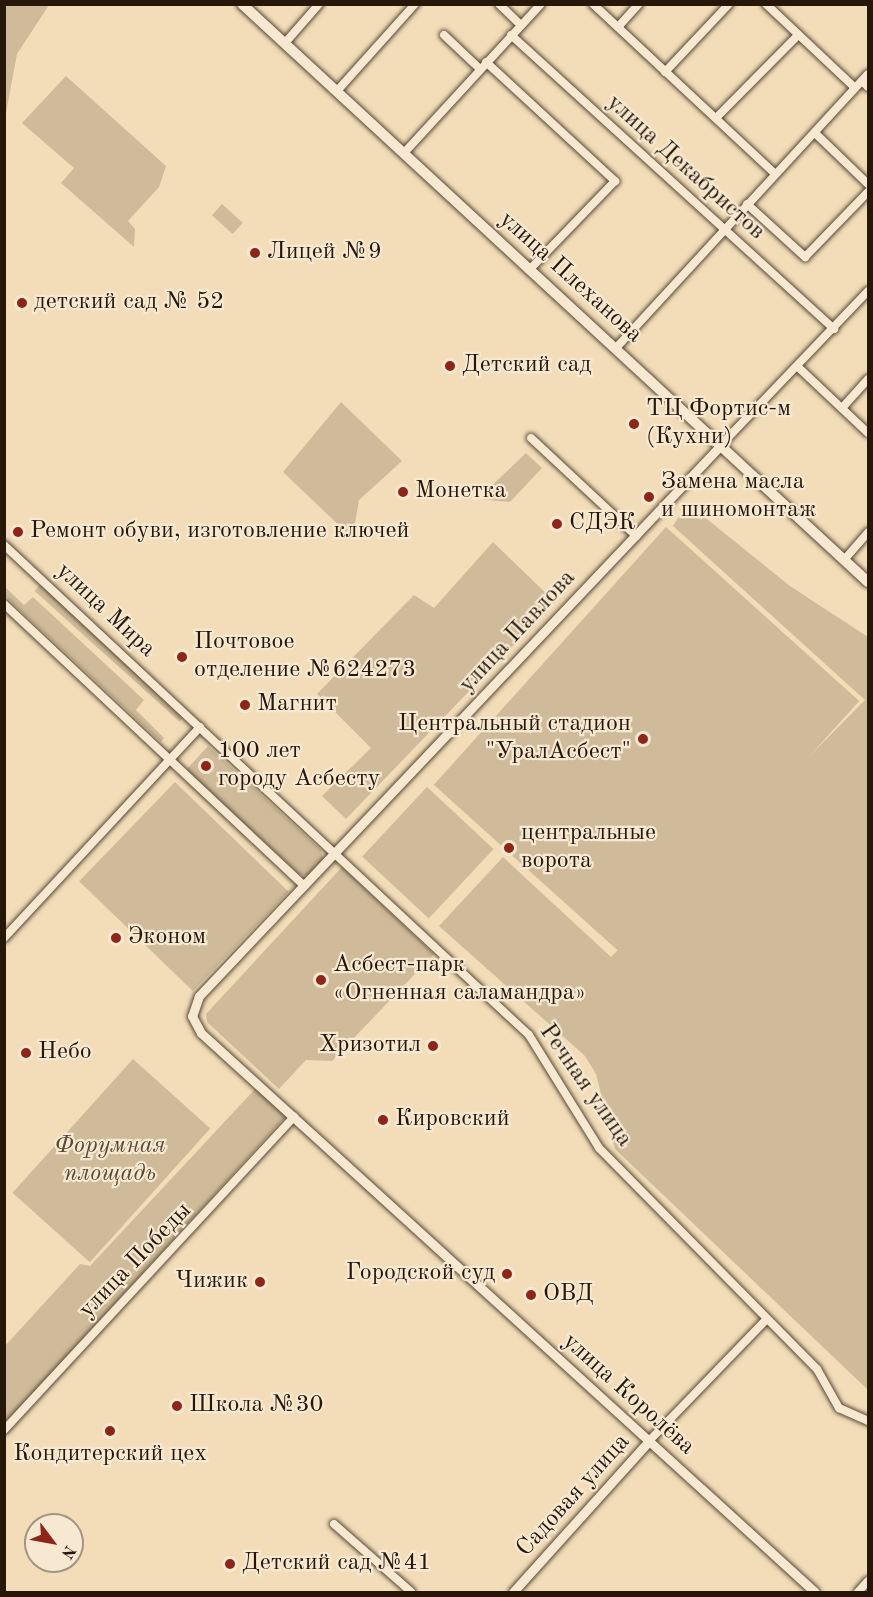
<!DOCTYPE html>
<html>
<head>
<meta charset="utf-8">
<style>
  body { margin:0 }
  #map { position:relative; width:873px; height:1597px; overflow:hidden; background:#f2ddb8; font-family:"Old Standard TT",serif }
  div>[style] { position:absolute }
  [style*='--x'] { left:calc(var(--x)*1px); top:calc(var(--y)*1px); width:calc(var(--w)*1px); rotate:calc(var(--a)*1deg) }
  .green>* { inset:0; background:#cfbb9a; transform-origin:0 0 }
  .roads { filter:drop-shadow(0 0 2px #594835) drop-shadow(0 0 2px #594835) }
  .minor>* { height:8px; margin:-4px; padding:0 4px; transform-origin:4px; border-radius:4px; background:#f7e9d1 }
  .tertiary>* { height:9px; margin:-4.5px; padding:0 4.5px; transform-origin:4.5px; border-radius:4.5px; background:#f7e9d1 }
  .secondary>* { height:10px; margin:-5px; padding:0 5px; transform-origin:5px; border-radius:5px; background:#f7e9d1 }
  .dots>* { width:16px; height:16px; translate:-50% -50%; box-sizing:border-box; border:3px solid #f7e9d1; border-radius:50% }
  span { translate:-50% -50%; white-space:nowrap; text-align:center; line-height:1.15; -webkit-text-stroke:4.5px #f7e9d1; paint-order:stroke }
  .street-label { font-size:24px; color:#261709 }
  .poi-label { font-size:24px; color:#261709 }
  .left { translate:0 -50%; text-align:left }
  .right { translate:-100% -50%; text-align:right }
  .park-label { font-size:24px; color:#594834; font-style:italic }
  .frame { position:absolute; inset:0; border:6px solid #261709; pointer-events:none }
  .north { position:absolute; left:24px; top:1513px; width:60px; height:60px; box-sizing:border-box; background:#f7e9d1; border:2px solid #a39581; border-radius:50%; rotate:122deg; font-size:16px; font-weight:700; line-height:24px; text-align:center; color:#261709 }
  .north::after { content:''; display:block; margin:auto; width:21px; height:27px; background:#8f2418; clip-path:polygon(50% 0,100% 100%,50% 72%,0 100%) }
</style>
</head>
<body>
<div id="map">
  <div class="green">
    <div style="clip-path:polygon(5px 4px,49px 5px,17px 54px,5px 118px)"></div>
    <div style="clip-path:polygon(66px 76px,166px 166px,159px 187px,128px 221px,135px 229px,134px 247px,61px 183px,74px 168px,22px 123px)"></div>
    <div style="left:222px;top:204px;width:28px;height:15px;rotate:42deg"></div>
    <div style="clip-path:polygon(341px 402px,402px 461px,359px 500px,355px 523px,346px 532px,283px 472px)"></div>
    <div style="clip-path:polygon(526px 453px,542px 468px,510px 502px,478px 499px)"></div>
    <div style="clip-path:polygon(687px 503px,790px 586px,868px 637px,868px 1390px,615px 1149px,596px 1074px,585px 1056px,439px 926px,503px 857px,611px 957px,865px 700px,673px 526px)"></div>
    <div style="left:666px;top:527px;width:260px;height:347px;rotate:42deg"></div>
    <div style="clip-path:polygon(493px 542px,555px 602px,346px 819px,322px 796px,371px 748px,317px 694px,414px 595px,434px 608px)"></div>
    <div style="left:40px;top:585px;width:195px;height:8px;rotate:42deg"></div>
    <div style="clip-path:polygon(5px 587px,24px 605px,33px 597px,144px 700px,136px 710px,164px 738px,161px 742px,5px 596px)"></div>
    <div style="clip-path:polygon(208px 746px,321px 850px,324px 861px,310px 876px,299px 874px,186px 770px)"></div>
    <div style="left:175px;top:782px;width:158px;height:138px;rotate:44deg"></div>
    <div style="left:427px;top:787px;width:91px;height:95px;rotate:43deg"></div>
    <div style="clip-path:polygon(342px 867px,434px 954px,332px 1061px,306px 1060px,279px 1089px,207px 1022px,206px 1014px)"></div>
    <div style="left:133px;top:1059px;width:104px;height:180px;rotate:42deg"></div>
    <div style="clip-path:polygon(256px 1088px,286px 1116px,5px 1424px,4px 1347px,80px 1264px,90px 1266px)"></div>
  </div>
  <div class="roads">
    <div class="minor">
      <div style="--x:499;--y:4;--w:30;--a:44"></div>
      <div style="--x:593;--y:4;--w:249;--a:43"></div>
      <div style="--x:766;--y:4;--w:122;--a:43.3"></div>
      <div style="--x:618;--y:27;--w:31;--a:-48"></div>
      <div style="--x:444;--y:35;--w:50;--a:43.4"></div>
      <div style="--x:511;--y:35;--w:437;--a:42.3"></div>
      <div style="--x:285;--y:43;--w:52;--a:-48.9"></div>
      <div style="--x:486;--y:62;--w:176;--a:42.7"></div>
      <div style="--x:615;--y:181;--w:124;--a:134"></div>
      <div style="--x:665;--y:72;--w:93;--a:-46.7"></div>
      <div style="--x:862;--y:81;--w:8;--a:45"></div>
      <div style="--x:337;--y:91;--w:117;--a:-48.1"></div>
      <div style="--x:716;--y:118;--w:117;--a:-45.3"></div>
      <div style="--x:815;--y:133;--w:74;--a:43.9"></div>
      <div style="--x:404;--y:153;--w:202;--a:-47.4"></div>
      <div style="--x:747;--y:204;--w:79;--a:42.4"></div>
      <div style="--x:805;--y:257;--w:91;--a:-45.9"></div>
      <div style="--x:616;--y:348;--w:372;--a:-47.4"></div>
      <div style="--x:798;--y:367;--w:96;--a:43.3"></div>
      <div style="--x:842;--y:408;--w:39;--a:-48"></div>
      <div style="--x:531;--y:438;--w:144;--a:43"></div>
      <div style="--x:720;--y:446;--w:214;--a:-46.3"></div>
      <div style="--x:4;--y:545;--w:718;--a:43.03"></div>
      <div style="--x:529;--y:1035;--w:133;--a:58.2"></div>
      <div style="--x:599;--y:1148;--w:310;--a:45.4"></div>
      <div style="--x:817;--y:1369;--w:45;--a:60.6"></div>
      <div style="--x:839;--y:1408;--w:32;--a:24"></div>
      <div style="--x:844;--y:560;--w:37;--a:-49"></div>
      <div style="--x:4;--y:604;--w:412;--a:43.2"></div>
      <div style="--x:4;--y:938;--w:288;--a:-47.1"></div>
      <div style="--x:4;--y:1430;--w:427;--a:-47.2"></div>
      <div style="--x:648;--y:1442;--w:167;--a:-46"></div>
      <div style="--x:334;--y:1524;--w:103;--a:41.4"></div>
      <div style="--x:858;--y:1592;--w:15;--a:-48"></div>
    </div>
    <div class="tertiary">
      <div style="--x:720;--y:446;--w:758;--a:133.45"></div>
      <div style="--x:199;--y:996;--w:21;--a:109"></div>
      <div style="--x:192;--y:1016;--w:19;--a:62"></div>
      <div style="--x:201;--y:1033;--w:830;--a:42.32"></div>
      <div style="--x:513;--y:1592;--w:202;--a:-48"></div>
    </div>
    <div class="secondary">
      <div style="--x:242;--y:4;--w:852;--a:42.72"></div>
    </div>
  </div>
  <div class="dots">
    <div style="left:255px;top:253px;background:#8f2418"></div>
    <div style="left:22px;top:303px;background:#8f2418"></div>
    <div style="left:450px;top:366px;background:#8f2418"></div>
    <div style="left:634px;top:424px;background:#8f2418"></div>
    <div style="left:403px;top:492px;background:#8f2418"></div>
    <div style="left:649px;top:497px;background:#8f2418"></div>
    <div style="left:557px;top:524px;background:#8f2418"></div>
    <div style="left:18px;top:532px;background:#8f2418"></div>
    <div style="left:182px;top:657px;background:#8f2418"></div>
    <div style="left:245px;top:705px;background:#8f2418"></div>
    <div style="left:643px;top:739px;background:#8f2418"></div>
    <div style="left:206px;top:766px;background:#8f2418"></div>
    <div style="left:509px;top:848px;background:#8f2418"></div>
    <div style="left:116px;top:938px;background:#8f2418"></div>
    <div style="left:321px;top:980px;background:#8f2418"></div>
    <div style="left:433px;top:1046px;background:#8f2418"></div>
    <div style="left:26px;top:1053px;background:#8f2418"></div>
    <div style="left:383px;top:1120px;background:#8f2418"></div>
    <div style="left:507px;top:1274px;background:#8f2418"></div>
    <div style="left:260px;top:1282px;background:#8f2418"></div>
    <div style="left:531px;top:1295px;background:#8f2418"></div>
    <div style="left:177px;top:1406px;background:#8f2418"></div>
    <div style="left:110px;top:1431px;background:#8f2418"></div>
    <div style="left:230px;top:1564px;background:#8f2418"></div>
  </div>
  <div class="street-label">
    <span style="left:685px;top:168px;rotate:42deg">улица Декабристов</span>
    <span style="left:570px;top:278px;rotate:42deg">улица Плеханова</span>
    <span style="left:105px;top:611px;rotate:43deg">улица Мира</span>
    <span style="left:518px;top:632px;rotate:-47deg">улица Павлова</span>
    <span style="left:585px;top:1086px;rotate:55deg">Речная улица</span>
    <span style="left:136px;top:1261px;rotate:-46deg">улица Победы</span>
    <span style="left:628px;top:1395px;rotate:42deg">улица Королёва</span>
    <span style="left:574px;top:1496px;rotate:-48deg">Садовая улица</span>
  </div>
  <div class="poi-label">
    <span class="left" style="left:267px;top:253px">Лицей №9</span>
    <span class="left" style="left:34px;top:303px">детский сад № 52</span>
    <span class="left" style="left:462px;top:366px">Детский сад</span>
    <span class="left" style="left:646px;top:424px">ТЦ Фортис-м<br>(Кухни)</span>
    <span class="left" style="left:661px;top:497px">Замена масла<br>и шиномонтаж</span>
    <span class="left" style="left:415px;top:492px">Монетка</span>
    <span class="left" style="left:569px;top:524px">СДЭК</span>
    <span class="left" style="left:30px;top:532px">Ремонт обуви, изготовление ключей</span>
    <span class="left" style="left:194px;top:657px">Почтовое<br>отделение №624273</span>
    <span class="left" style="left:257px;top:705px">Магнит</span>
    <span class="right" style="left:631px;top:739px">Центральный стадион<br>"УралАсбест"</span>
    <span class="left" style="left:218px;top:766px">100 лет<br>городу Асбесту</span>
    <span class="left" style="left:521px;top:848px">центральные<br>ворота</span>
    <span class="left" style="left:128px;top:938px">Эконом</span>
    <span class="left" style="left:333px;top:980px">Асбест-парк<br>«Огненная саламандра»</span>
    <span class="right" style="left:421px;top:1046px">Хризотил</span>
    <span class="left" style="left:38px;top:1053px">Небо</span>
    <span class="left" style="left:395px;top:1120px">Кировский</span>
    <span class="right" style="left:495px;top:1274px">Городской суд</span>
    <span class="right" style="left:248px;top:1282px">Чижик</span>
    <span class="left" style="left:543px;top:1295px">ОВД</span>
    <span class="left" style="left:189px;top:1406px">Школа №30</span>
    <span style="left:110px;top:1455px">Кондитерский цех</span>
    <span class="left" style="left:242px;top:1564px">Детский сад №41</span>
  </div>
  <div class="park-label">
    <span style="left:110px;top:1161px">Форумная<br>площадь</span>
  </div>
  <div class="frame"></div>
  <div class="north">N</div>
</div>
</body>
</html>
